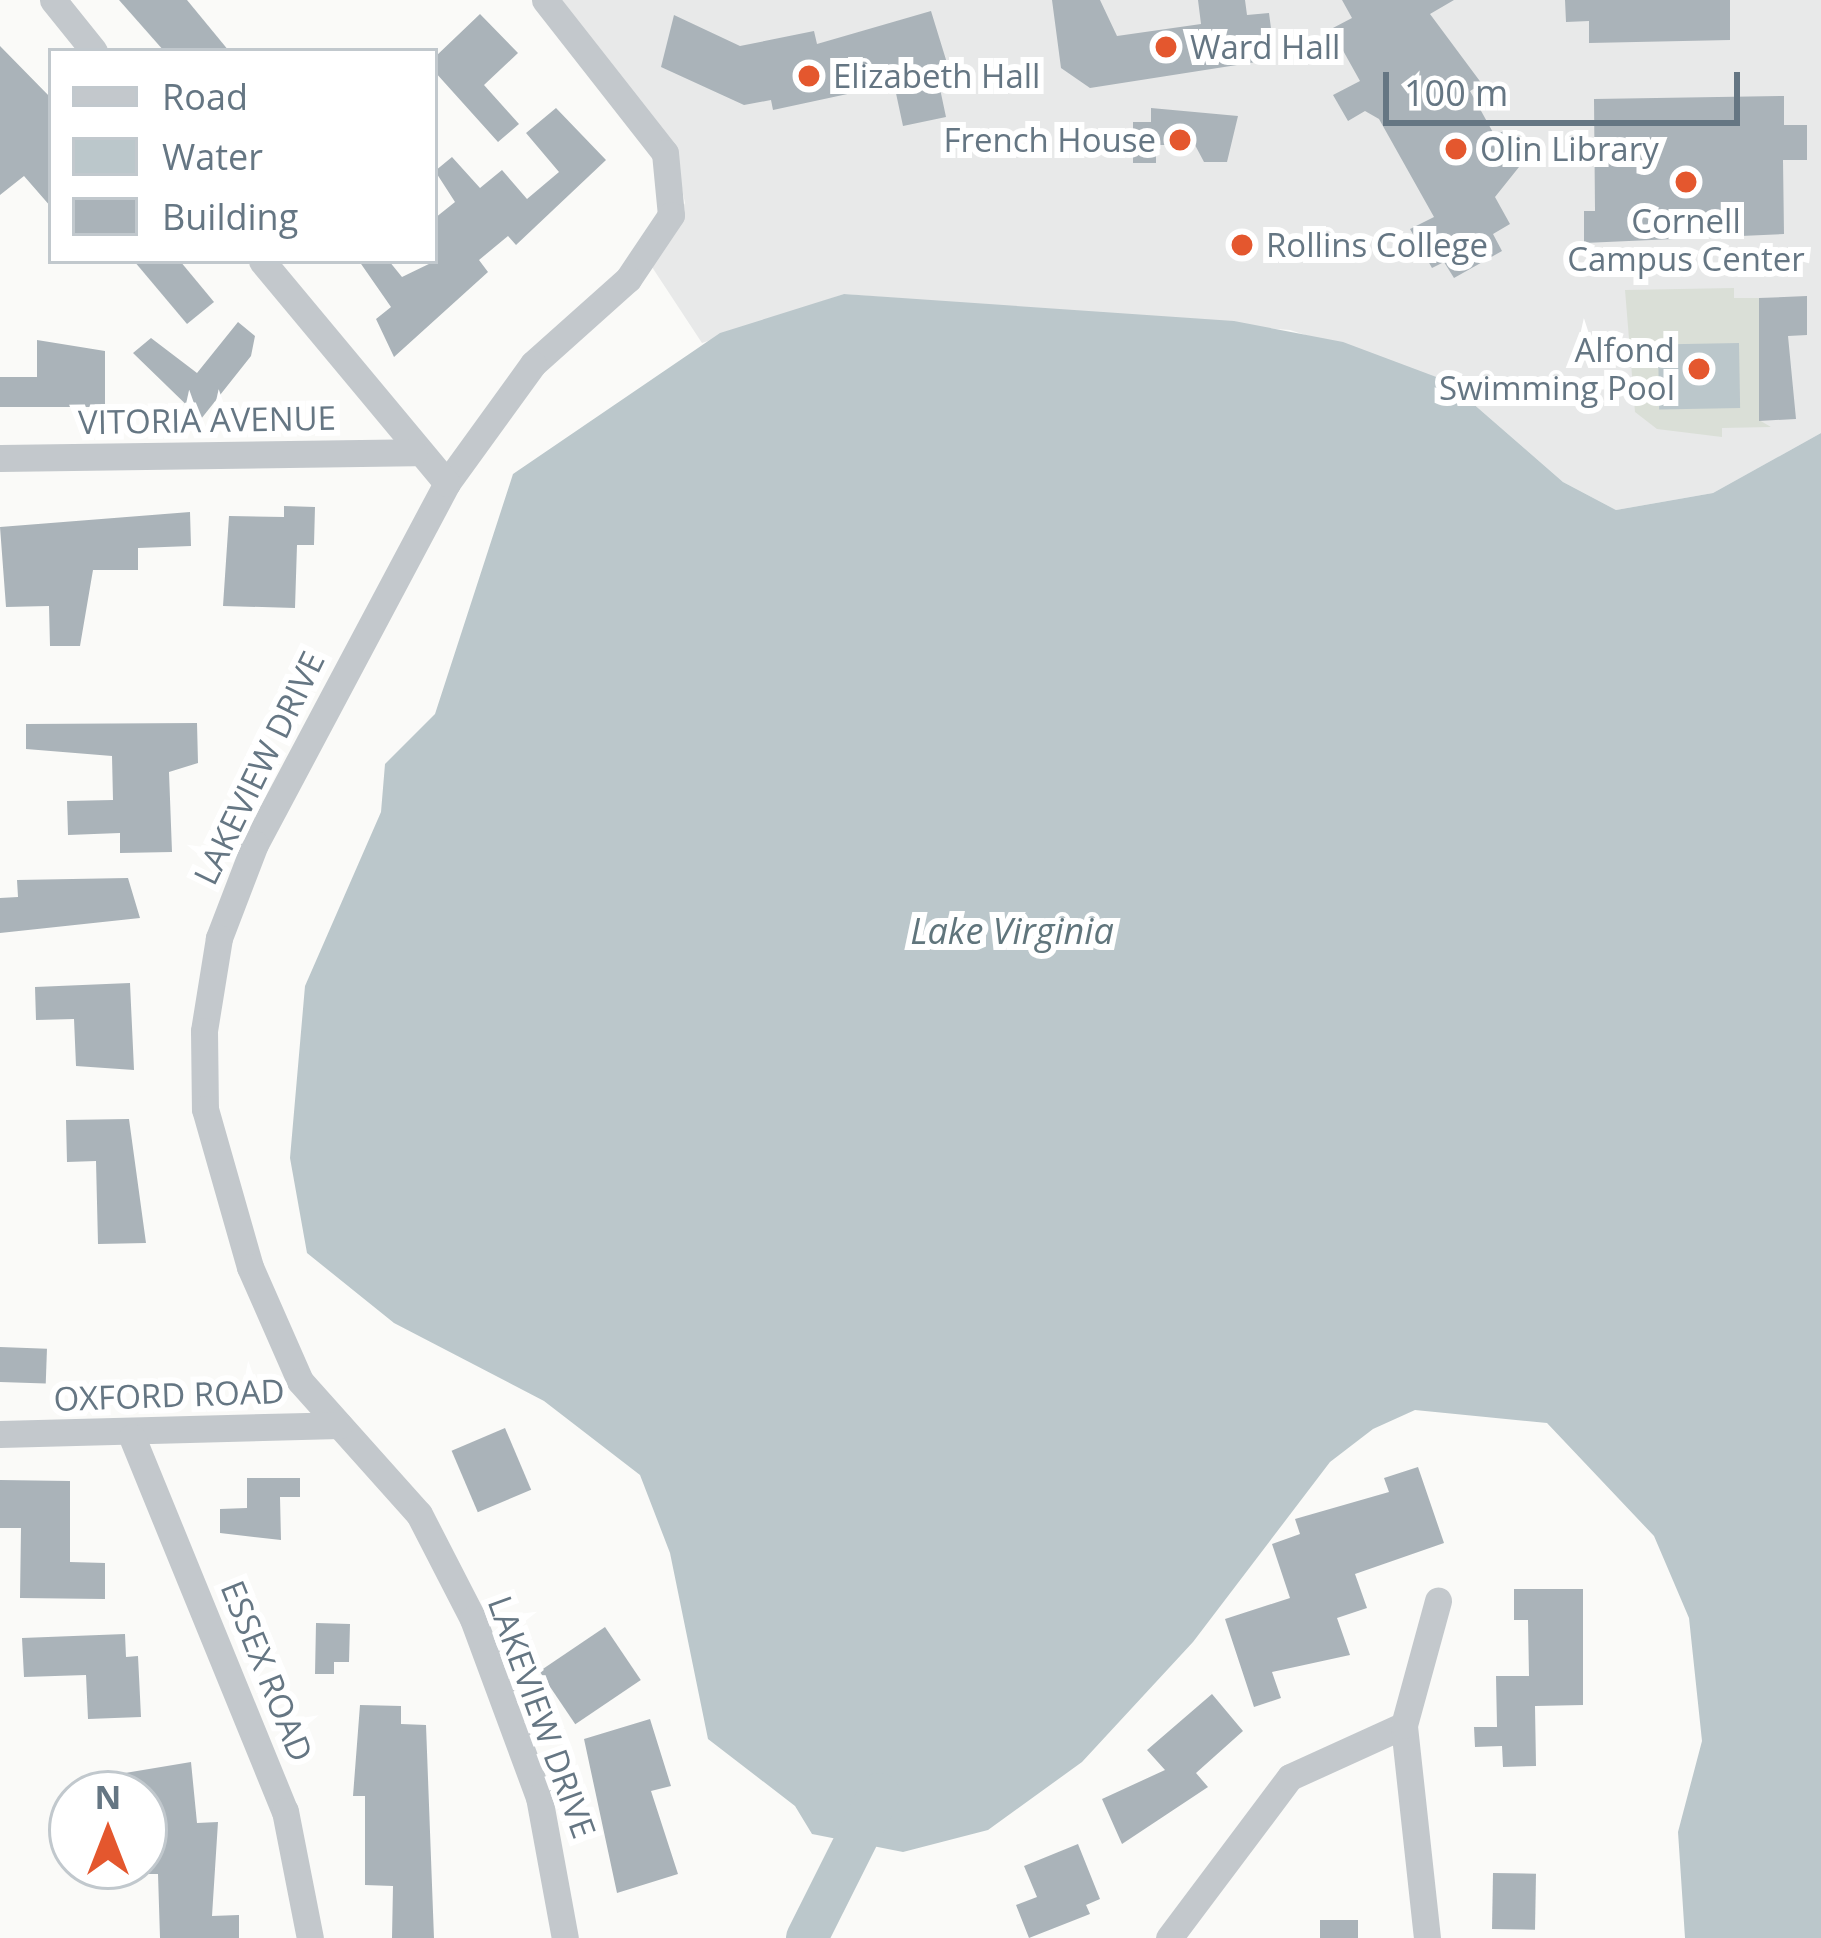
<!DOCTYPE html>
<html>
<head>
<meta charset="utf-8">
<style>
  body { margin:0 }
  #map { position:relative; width:1821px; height:1938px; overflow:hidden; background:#fafaf8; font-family:"Open Sans",sans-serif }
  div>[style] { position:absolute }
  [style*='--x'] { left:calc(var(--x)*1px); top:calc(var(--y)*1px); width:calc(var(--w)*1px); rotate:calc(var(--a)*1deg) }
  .built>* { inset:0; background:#e8e9e9 }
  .green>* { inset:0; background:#dadfd7 }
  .water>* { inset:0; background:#bbc7cb; transform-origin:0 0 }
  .river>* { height:42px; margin:-21px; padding:0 21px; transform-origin:21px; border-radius:21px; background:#bbc7cb }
  .building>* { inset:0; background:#aab3b9; transform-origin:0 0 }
  .street>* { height:27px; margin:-13.5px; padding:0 13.5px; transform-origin:13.5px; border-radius:13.5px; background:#c3c8cc }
  .dots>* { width:33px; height:33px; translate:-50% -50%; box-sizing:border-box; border:6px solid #fff; border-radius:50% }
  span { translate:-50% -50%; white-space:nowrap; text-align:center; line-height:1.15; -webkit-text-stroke:12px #fff; paint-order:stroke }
  .poi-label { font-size:33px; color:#657683 }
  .left { translate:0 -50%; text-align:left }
  .right { translate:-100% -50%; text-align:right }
  .street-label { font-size:33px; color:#657683 }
  .water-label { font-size:36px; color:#60757c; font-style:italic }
  .legend { position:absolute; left:48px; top:48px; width:390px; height:216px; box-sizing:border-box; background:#fff; border:3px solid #c1c8cd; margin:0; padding:15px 21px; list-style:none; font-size:36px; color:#657683 }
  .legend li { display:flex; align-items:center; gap:24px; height:60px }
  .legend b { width:60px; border:3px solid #c1c8cd }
  .north { position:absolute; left:48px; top:1770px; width:120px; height:120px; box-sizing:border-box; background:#fff; border:3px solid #c1c8cd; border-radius:50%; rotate:0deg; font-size:33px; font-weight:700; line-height:48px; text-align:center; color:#657683 }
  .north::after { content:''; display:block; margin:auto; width:42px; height:54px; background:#e4572e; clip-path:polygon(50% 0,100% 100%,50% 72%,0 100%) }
  .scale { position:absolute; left:1383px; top:72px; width:357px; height:54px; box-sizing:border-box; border:6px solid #657683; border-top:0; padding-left:15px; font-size:36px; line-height:42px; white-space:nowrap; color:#657683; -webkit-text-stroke:9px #fff; paint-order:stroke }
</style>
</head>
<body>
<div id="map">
  <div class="built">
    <div style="clip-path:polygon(555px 0,1821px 0,1821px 433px,1713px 493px,1616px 510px,1563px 482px,1447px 381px,1290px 330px,844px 294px,702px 343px,650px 264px,685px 203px,674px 151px)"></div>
  </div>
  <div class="green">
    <div style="clip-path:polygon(1734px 288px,1734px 298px,1759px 298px,1759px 420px,1771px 427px,1722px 428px,1722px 437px,1657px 429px,1635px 412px,1625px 290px)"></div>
  </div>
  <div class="water">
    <div style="clip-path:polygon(844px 294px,1234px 321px,1343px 342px,1447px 381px,1563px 482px,1616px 510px,1713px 493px,1821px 433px,1821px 1938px,1685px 1938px,1678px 1832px,1702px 1741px,1689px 1618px,1654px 1536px,1547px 1423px,1415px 1410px,1373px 1429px,1330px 1462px,1193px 1642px,1082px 1762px,988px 1830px,903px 1852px,812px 1834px,795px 1806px,708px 1739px,670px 1553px,640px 1475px,544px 1401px,394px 1323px,307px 1253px,290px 1158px,305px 986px,381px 812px,385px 764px,435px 714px,513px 474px,720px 333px)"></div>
    <div style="left:1739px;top:343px;width:65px;height:81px;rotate:89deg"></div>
  </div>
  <div class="river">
    <div style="--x:807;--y:1938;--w:161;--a:-63.4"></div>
  </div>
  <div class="building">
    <div style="clip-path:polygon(119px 0,187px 0,229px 51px,164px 51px)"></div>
    <div style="clip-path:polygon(1052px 0,1100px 0,1117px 36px,1201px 24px,1198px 0,1245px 0,1247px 15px,1269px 13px,1275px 59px,1090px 88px,1061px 68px)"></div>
    <div style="clip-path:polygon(1342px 0,1454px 0,1430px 14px,1482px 84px,1470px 91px,1495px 136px,1505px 130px,1523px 162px,1495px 197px,1510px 224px,1493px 234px,1502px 251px,1454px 278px,1444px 262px,1432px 268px,1410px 229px,1434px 217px,1379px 119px,1365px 111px,1348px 121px,1333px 95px,1360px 81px,1331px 29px,1352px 18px)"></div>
    <div style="clip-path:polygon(1565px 0,1730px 0,1730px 40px,1589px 43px,1589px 21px,1566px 22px)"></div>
    <div style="clip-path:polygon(931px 11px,947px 63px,935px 65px,946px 117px,903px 126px,894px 84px,773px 110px,771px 100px,744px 105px,661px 67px,674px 15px,740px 46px,814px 31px,817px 44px)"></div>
    <div style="clip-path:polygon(480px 14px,518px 53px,484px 85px,519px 124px,498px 142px,435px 72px,435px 57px)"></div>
    <div style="clip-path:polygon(0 46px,51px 98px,51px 207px,24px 176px,0 195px)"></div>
    <div style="clip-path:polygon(1784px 96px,1784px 125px,1807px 125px,1807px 160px,1783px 160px,1784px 234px,1584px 243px,1584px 211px,1595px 211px,1594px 99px)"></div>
    <div style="clip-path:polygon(556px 108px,606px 160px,516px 245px,508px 236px,479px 260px,488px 272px,394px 357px,376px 319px,391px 307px,359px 261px,389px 261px,402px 277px,435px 261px,435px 218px,455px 202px,435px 171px,452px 157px,480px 188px,502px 170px,527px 199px,559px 172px,526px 133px)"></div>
    <div style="clip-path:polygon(1151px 108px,1238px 116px,1227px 162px,1204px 162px,1195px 145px,1156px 145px,1156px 163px,1133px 163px,1133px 122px,1151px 122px)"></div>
    <div style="clip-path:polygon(134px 261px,180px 261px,214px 302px,187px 324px)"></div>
    <div style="clip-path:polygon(1807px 296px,1807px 335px,1788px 336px,1796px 419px,1759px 421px,1759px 298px)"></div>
    <div style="clip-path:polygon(238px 322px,255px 336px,251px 356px,201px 419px,133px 353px,151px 338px,197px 373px)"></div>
    <div style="clip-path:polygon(37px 340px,105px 351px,105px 407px,0 407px,0 377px,37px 377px)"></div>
    <div style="clip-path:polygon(284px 506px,315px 507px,314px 545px,297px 545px,295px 608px,223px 606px,229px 516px,284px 517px)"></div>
    <div style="clip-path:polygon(190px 512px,191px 546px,138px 548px,138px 570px,93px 570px,80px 646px,50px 646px,49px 606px,6px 607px,0 527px)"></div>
    <div style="clip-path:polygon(197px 723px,198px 763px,169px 772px,172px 852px,120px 853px,120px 833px,68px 835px,67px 801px,113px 800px,112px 756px,26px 749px,26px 724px)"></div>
    <div style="clip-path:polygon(128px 878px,140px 918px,0 933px,0 898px,18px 897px,17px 880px)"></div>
    <div style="clip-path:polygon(130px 983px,134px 1070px,76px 1066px,74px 1019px,36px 1020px,35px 987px)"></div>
    <div style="clip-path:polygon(129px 1119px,146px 1243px,98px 1244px,96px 1161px,67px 1162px,66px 1120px)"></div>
    <div style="left:0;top:1347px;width:47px;height:35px;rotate:2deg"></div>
    <div style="left:505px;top:1428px;width:67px;height:58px;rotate:67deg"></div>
    <div style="clip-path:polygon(1418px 1467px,1444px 1543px,1355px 1574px,1367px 1608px,1337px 1618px,1350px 1655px,1272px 1672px,1281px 1698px,1254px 1707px,1225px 1619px,1290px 1598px,1272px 1544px,1300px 1534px,1295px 1519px,1389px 1492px,1384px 1478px)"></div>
    <div style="clip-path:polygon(247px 1478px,300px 1478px,300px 1497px,280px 1497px,281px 1540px,220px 1533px,220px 1509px,247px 1508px)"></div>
    <div style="clip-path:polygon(0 1480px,70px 1481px,70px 1562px,105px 1563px,105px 1599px,20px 1598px,21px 1528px,0 1528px)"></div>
    <div style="clip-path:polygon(1514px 1589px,1583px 1589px,1583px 1705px,1535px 1706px,1536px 1766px,1503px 1767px,1502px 1746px,1475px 1747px,1474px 1727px,1497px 1727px,1496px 1676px,1529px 1676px,1528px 1620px,1514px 1620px)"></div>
    <div style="clip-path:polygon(316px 1623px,350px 1624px,349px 1662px,334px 1662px,334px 1674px,315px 1674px)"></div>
    <div style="left:605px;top:1627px;width:64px;height:79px;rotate:56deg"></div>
    <div style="clip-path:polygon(125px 1634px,126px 1657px,138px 1656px,141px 1717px,88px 1719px,86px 1675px,24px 1677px,22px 1638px)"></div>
    <div style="clip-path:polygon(1212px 1694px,1243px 1731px,1196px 1773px,1208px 1787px,1122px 1844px,1102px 1799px,1165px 1770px,1147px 1750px)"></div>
    <div style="clip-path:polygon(360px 1705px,401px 1706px,401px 1724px,426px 1725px,434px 1938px,392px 1938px,393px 1886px,365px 1885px,365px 1796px,353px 1796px)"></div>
    <div style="clip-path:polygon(650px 1719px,671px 1786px,651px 1791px,678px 1874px,617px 1893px,584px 1739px)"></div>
    <div style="clip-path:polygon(191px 1762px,197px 1823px,218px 1822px,212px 1916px,239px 1915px,239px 1938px,160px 1938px,158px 1874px,144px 1874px,144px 1794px,120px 1794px,119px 1774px)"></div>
    <div style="clip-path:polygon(1078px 1844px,1100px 1899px,1086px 1905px,1090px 1914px,1029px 1938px,1016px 1905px,1037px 1897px,1024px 1866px)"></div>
    <div style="left:1493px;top:1873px;width:43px;height:56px;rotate:1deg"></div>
    <div style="left:1320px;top:1920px;width:38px;height:18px"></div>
  </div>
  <div class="street">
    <div style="--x:53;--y:0;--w:65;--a:51.2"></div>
    <div style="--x:545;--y:0;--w:194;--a:51.9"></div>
    <div style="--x:665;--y:153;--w:62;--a:84.5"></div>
    <div style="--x:671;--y:215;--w:77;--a:123.9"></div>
    <div style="--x:628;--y:279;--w:127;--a:138.2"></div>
    <div style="--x:533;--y:364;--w:147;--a:125.9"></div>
    <div style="--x:447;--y:483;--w:409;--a:118"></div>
    <div style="--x:255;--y:844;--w:101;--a:111"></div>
    <div style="--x:219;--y:938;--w:94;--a:99.2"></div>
    <div style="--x:204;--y:1031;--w:78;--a:89.3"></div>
    <div style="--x:205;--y:1109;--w:164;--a:74.1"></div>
    <div style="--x:250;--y:1267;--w:124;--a:66.3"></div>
    <div style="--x:300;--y:1381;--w:178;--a:48.2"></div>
    <div style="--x:419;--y:1514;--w:118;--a:62.8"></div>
    <div style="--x:473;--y:1619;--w:190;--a:69.7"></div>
    <div style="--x:539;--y:1797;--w:143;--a:79.6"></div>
    <div style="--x:262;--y:261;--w:289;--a:50.2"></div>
    <div style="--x:0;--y:458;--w:414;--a:-0.8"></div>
    <div style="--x:0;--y:1434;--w:339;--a:-1.5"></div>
    <div style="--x:132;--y:1437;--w:404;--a:67.8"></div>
    <div style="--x:285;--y:1811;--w:129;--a:78.9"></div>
    <div style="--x:1169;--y:1938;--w:201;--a:-53.1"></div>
    <div style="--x:1290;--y:1777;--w:125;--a:-24.5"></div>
    <div style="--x:1427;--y:1938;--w:214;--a:-96.2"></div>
    <div style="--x:1404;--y:1725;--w:129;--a:-74.7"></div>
  </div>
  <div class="dots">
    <div style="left:1166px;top:47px;background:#e4572e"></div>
    <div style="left:809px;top:76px;background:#e4572e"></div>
    <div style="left:1180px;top:140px;background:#e4572e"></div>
    <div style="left:1456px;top:149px;background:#e4572e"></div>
    <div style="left:1686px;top:182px;background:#e4572e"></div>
    <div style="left:1242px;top:245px;background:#e4572e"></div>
    <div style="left:1699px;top:369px;background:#e4572e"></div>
  </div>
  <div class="poi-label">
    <span class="left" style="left:1190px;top:47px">Ward Hall</span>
    <span class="left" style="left:833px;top:76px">Elizabeth Hall</span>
    <span class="right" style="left:1156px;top:140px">French House</span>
    <span class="left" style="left:1480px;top:149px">Olin Library</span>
    <span style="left:1686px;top:240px">Cornell<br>Campus Center</span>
    <span class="left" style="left:1266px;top:245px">Rollins College</span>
    <span class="right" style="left:1675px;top:369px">Alfond<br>Swimming Pool</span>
  </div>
  <div class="street-label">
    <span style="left:207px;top:420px;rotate:-1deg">VITORIA AVENUE</span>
    <span style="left:259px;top:768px;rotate:-64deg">LAKEVIEW DRIVE</span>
    <span style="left:169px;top:1395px;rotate:-2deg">OXFORD ROAD</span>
    <span style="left:267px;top:1671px;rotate:68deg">ESSEX ROAD</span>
    <span style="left:542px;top:1717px;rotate:70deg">LAKEVIEW DRIVE</span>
  </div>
  <div class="water-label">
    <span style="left:1012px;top:931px">Lake Virginia</span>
  </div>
  <ul class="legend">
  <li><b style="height:15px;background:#c3c8cc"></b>Road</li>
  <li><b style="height:33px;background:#bbc7cb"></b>Water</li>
  <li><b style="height:33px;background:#aab3b9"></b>Building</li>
  </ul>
  <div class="north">N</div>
  <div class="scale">100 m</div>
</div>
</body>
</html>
